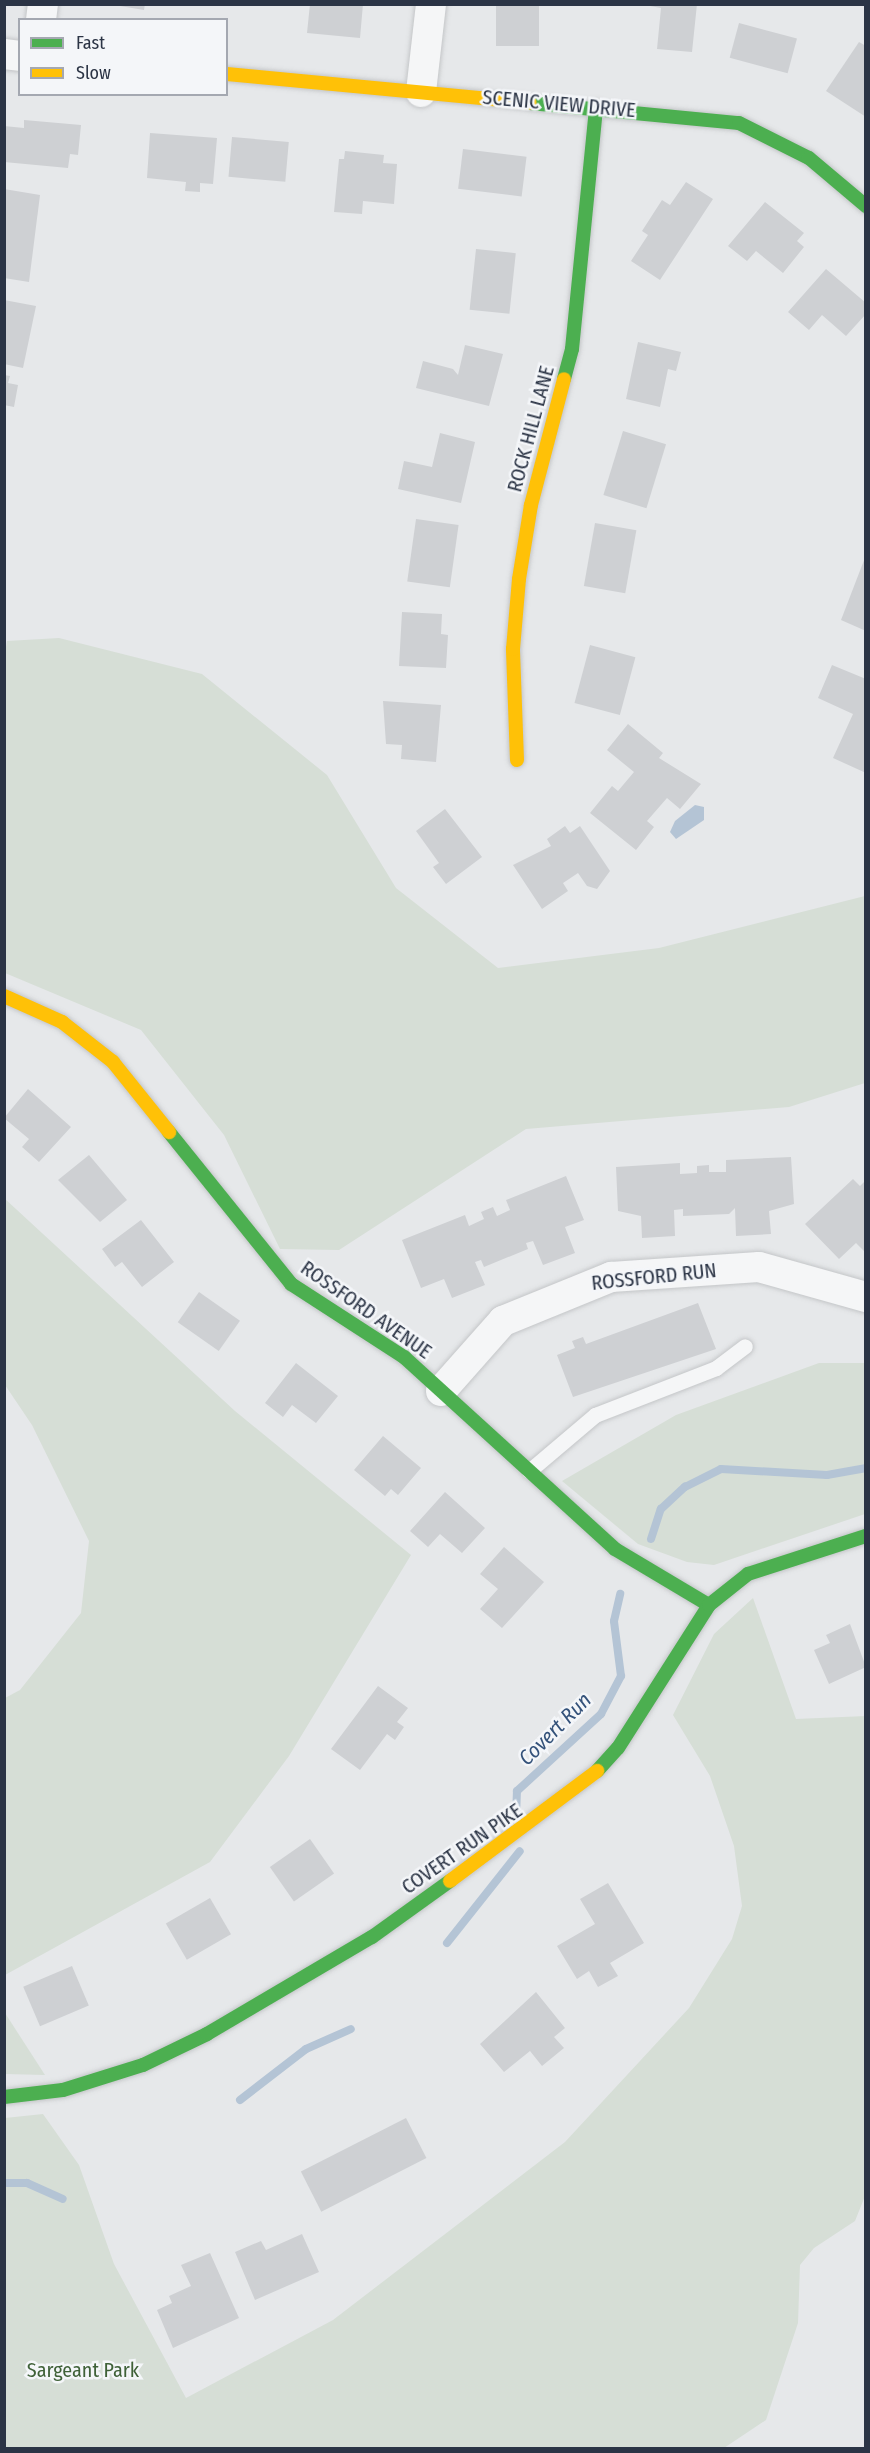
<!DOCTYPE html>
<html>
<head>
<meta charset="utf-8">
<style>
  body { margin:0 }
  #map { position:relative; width:870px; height:2453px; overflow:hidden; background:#e6e8ea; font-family:"Fira Sans Condensed",sans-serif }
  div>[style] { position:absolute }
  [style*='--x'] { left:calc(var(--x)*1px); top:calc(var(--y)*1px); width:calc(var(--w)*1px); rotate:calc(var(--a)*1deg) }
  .green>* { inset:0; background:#d6ded6 }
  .water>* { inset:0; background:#b4c4d5 }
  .stream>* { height:8px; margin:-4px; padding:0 4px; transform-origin:4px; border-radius:4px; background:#b4c4d5 }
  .building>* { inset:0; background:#ced0d3; transform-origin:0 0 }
  .roads { filter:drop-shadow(0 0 2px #c4c6c8) drop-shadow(0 0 2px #c4c6c8) }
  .lane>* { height:15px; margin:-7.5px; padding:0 7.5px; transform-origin:7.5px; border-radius:7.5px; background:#f5f6f7 }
  .street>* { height:30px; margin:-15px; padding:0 15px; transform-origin:15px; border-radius:15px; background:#f5f6f7 }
  .fast>* { height:14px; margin:-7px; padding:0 7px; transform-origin:7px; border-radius:7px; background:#4caf50 }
  .slow>* { height:14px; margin:-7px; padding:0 7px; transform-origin:7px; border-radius:7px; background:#ffc107 }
  span { translate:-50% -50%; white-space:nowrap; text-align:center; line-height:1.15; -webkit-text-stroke:5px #f4f6f9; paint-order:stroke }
  .street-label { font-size:20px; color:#2b3445 }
  .park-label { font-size:20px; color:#3f6138 }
  .water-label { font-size:21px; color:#34527a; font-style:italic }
  .frame { position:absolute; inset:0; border:6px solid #2b3445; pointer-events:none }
  .legend { position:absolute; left:18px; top:18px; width:210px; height:78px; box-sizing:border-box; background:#f4f6f9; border:2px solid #a4a8b1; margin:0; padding:8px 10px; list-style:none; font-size:18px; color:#2b3445 }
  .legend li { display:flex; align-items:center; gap:12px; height:30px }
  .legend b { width:30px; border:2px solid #a4a8b1 }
</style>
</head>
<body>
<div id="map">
  <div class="green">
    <div style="clip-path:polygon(59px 638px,202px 674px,327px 775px,396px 888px,498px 968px,659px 948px,865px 896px,865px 1083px,789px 1107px,526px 1129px,339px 1250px,280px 1249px,224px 1135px,141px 1030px,5px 973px,5px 653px,7px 641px)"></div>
    <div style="clip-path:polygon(4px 1198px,235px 1411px,411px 1555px,289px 1756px,210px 1862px,5px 1975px,5px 1698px,20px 1690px,81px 1613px,89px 1541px,32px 1425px,5px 1385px)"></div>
    <div style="clip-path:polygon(819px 1363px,865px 1363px,865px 1514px,714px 1565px,687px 1562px,638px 1544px,562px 1481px,676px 1415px)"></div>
    <div style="clip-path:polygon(753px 1598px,796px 1719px,866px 1716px,865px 2196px,855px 2221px,814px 2248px,800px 2265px,798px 2323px,766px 2420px,724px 2448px,5px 2448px,5px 2118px,43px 2114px,79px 2165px,114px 2264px,186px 2398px,333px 2320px,565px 2142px,689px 2008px,732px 1939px,742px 1906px,734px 1846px,710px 1776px,673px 1715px,714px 1634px)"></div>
    <div style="clip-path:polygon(5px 2013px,45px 2075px,5px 2074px)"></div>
  </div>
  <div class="water">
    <div style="clip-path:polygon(695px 805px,704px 807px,704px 820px,676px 839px,670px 832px,675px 821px)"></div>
  </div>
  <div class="stream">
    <div style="--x:651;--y:1539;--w:32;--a:-72"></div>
    <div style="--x:661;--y:1509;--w:33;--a:-43"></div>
    <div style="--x:685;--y:1487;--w:40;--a:-26.6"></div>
    <div style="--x:721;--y:1469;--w:106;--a:3.2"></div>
    <div style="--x:827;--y:1475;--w:40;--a:-10"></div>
    <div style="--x:516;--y:1818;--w:27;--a:-88"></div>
    <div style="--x:517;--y:1791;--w:114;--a:-42.5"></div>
    <div style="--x:601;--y:1714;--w:43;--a:-62.2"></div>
    <div style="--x:621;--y:1676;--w:55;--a:-97.3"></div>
    <div style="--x:614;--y:1621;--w:28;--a:-77"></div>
    <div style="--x:447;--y:1943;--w:117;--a:-51.6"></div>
    <div style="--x:240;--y:2100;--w:83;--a:-37.7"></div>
    <div style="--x:306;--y:2049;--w:49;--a:-24"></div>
    <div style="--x:4;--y:2183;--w:23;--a:0"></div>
    <div style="--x:27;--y:2183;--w:39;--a:24"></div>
  </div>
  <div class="building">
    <div style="clip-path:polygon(108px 4px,145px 4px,144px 10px)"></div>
    <div style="clip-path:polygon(310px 4px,363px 4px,360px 38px,307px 33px)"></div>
    <div style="clip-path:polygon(639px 4px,697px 4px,692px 52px,657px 49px,661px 8px)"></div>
    <div style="left:496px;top:5px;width:43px;height:41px"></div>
    <div style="left:739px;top:23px;width:60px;height:36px;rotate:15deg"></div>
    <div style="clip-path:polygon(859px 42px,866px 46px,866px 117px,826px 91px)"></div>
    <div style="clip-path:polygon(24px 120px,81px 125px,78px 155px,70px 154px,68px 168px,4px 162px,4px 126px,24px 128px)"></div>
    <div style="clip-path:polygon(150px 133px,217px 138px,213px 184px,200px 183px,200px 192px,185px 191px,186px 182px,147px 178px)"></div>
    <div style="left:232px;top:137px;width:57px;height:40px;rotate:5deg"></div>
    <div style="left:463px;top:149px;width:64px;height:40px;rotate:7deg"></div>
    <div style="clip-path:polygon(345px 151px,384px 155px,383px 163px,397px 164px,394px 204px,363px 201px,362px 214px,334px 212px,339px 159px,344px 159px)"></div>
    <div style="clip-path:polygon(686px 182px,713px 199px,660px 280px,631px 261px,648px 235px,642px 231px,662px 200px,670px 205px)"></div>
    <div style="clip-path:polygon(4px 189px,40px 195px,29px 282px,4px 278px)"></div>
    <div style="clip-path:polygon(765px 202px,804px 233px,797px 241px,804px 247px,783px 273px,756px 251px,747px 261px,728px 246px)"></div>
    <div style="left:476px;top:249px;width:40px;height:61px;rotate:6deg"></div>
    <div style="clip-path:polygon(826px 269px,866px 303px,866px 314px,846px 336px,822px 315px,809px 330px,788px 312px)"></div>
    <div style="clip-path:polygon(4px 300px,36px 306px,23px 368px,4px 364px)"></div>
    <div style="clip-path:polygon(638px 342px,681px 352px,676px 371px,668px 369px,660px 407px,626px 399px)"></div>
    <div style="clip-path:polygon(465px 345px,503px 354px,489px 406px,416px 388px,423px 361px,453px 369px,458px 375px)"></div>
    <div style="clip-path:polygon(4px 375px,10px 376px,8px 383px,18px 385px,14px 407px,4px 405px)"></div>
    <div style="left:623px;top:431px;width:45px;height:67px;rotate:17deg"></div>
    <div style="clip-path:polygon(440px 433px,475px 442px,461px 503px,398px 489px,404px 461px,432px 467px)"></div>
    <div style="left:416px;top:519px;width:43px;height:63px;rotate:8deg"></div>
    <div style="left:595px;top:523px;width:42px;height:64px;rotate:10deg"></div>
    <div style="clip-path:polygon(866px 555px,866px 631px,841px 620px)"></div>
    <div style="clip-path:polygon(402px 612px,442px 614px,441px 634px,448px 635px,446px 668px,399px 666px)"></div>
    <div style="left:590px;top:645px;width:47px;height:60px;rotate:15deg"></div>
    <div style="clip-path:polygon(832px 665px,866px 679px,866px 773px,833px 758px,853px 714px,818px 698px)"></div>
    <div style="clip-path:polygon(383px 701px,441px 705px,436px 762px,401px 759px,402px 745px,386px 744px)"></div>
    <div style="clip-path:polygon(628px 724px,663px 753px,659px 758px,701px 784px,680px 809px,667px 798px,647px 821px,654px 827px,636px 850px,590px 813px,612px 786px,618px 791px,634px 772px,607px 750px)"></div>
    <div style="clip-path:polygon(445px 809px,482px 857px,446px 884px,433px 867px,439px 863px,416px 831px)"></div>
    <div style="clip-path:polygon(565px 826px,570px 833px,580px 826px,610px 871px,597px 889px,587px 886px,578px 873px,563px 883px,568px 891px,542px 909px,513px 865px,551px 846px,547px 839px)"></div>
    <div style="clip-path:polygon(28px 1089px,71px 1127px,39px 1162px,22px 1147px,29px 1139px,4px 1118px)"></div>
    <div style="clip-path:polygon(89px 1155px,127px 1200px,100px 1222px,58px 1180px)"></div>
    <div style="clip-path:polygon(791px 1157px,794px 1204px,769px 1211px,771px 1234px,736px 1236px,735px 1208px,729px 1214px,683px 1216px,683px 1209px,674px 1210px,675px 1236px,642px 1238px,641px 1216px,618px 1211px,616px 1167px,680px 1163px,680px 1174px,697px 1173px,697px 1166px,709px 1165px,709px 1172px,726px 1172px,726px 1160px)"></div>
    <div style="clip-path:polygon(566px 1176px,584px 1220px,565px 1227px,575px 1253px,543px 1265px,533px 1241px,526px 1243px,528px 1249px,484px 1267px,481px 1260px,475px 1262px,485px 1285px,452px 1298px,444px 1279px,421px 1288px,402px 1240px,465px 1215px,469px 1226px,484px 1219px,481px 1212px,493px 1207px,497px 1216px,510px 1210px,506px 1200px)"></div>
    <div style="clip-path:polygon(853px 1179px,860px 1186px,866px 1180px,866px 1253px,856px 1243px,839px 1259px,805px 1224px)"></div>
    <div style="clip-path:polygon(141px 1220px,174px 1262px,142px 1287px,122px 1262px,115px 1267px,102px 1249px)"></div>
    <div style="left:199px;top:1292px;width:50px;height:37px;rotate:35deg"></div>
    <div style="clip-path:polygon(698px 1303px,716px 1349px,573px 1397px,557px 1355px,575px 1348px,572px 1341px,583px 1337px,586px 1344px)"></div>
    <div style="clip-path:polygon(296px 1363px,338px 1396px,316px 1423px,292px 1405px,283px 1417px,265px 1403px)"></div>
    <div style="clip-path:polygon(383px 1436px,421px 1468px,398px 1495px,391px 1489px,385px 1496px,354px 1470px)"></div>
    <div style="clip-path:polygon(445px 1492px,485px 1528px,462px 1553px,440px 1534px,428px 1547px,410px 1531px)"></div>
    <div style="clip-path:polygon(504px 1547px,544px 1582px,502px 1628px,480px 1609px,498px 1589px,480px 1574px)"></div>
    <div style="clip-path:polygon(850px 1624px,866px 1667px,829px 1684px,814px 1650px,830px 1643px,826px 1635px)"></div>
    <div style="clip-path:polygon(378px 1686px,408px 1708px,397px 1722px,404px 1727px,395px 1740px,387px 1734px,360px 1770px,331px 1749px)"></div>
    <div style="left:310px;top:1839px;width:42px;height:49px;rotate:55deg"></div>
    <div style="clip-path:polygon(608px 1883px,644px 1943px,610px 1963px,618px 1976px,598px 1987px,589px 1971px,577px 1979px,557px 1946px,595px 1924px,580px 1899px)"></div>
    <div style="left:210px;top:1898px;width:42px;height:51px;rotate:60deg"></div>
    <div style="left:72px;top:1966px;width:43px;height:53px;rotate:67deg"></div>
    <div style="clip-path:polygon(536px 1992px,565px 2028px,554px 2037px,564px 2048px,542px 2066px,530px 2051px,504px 2072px,480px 2044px)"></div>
    <div style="left:406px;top:2118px;width:45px;height:118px;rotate:63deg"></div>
    <div style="clip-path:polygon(302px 2234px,319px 2272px,255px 2300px,235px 2252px,261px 2241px,266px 2250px)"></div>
    <div style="clip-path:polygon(210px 2253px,239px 2318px,173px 2348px,157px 2310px,172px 2303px,169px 2296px,191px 2286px,181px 2265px)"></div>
  </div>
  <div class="roads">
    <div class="lane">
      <div style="--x:529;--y:1471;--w:87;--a:-40.3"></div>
      <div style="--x:595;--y:1415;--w:130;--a:-21.2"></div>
      <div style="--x:716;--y:1368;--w:36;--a:-37"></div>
    </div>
    <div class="street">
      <div style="--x:41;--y:20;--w:16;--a:-83"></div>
      <div style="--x:4;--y:54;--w:16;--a:7"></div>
      <div style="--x:421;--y:92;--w:89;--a:-83.5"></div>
      <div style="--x:441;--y:1391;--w:94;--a:-48.5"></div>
      <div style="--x:503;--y:1321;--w:117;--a:-22.2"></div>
      <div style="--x:611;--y:1277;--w:148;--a:-3.9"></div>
      <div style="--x:759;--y:1267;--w:111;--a:15.7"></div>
    </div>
    <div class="fast">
      <div style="--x:530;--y:103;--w:210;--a:5.5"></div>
      <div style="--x:739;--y:123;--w:78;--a:26.6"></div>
      <div style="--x:809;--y:158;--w:75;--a:40.1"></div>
      <div style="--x:564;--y:379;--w:31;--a:-75"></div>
      <div style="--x:572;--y:349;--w:243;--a:-84.3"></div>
      <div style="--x:169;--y:1132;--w:195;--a:51.2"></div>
      <div style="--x:291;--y:1284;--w:135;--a:32.9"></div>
      <div style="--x:404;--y:1357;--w:285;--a:42.3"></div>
      <div style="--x:615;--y:1549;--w:109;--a:30.8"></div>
      <div style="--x:597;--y:1771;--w:31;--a:-48"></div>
      <div style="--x:618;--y:1748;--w:169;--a:-57.5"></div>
      <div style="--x:709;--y:1605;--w:50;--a:-38.5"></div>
      <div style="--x:748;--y:1574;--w:124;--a:-17.9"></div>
      <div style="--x:4;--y:2097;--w:59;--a:-6.8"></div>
      <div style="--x:63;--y:2090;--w:84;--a:-17.4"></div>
      <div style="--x:143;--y:2065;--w:71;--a:-25.8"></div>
      <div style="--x:207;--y:2034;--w:191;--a:-30.5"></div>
      <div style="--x:372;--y:1937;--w:96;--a:-35.7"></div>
    </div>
    <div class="slow">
      <div style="--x:226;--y:74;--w:305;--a:5.4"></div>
      <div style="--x:517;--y:760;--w:111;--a:-92.1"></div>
      <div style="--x:513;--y:649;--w:70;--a:-85.1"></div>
      <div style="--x:519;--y:579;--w:75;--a:-80.8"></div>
      <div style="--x:531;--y:505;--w:130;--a:-75.3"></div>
      <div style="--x:4;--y:996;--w:64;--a:24.1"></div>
      <div style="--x:62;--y:1022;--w:65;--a:38.1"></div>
      <div style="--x:113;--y:1062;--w:90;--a:51.3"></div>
      <div style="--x:450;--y:1881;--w:184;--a:-36.8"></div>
    </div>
  </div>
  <div class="street-label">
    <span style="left:559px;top:104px;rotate:5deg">SCENIC VIEW DRIVE</span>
    <span style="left:531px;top:429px;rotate:-75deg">ROCK HILL LANE</span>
    <span style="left:654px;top:1277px;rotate:-6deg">ROSSFORD RUN</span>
    <span style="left:366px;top:1310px;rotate:35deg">ROSSFORD AVENUE</span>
    <span style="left:462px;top:1849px;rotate:-35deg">COVERT RUN PIKE</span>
  </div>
  <div class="park-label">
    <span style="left:83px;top:2370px">Sargeant Park</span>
  </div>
  <div class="water-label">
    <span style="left:555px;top:1729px;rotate:-45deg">Covert Run</span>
  </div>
  <div class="frame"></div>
  <ul class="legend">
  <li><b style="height:8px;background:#4caf50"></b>Fast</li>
  <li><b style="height:8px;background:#ffc107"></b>Slow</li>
  </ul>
</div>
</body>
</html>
